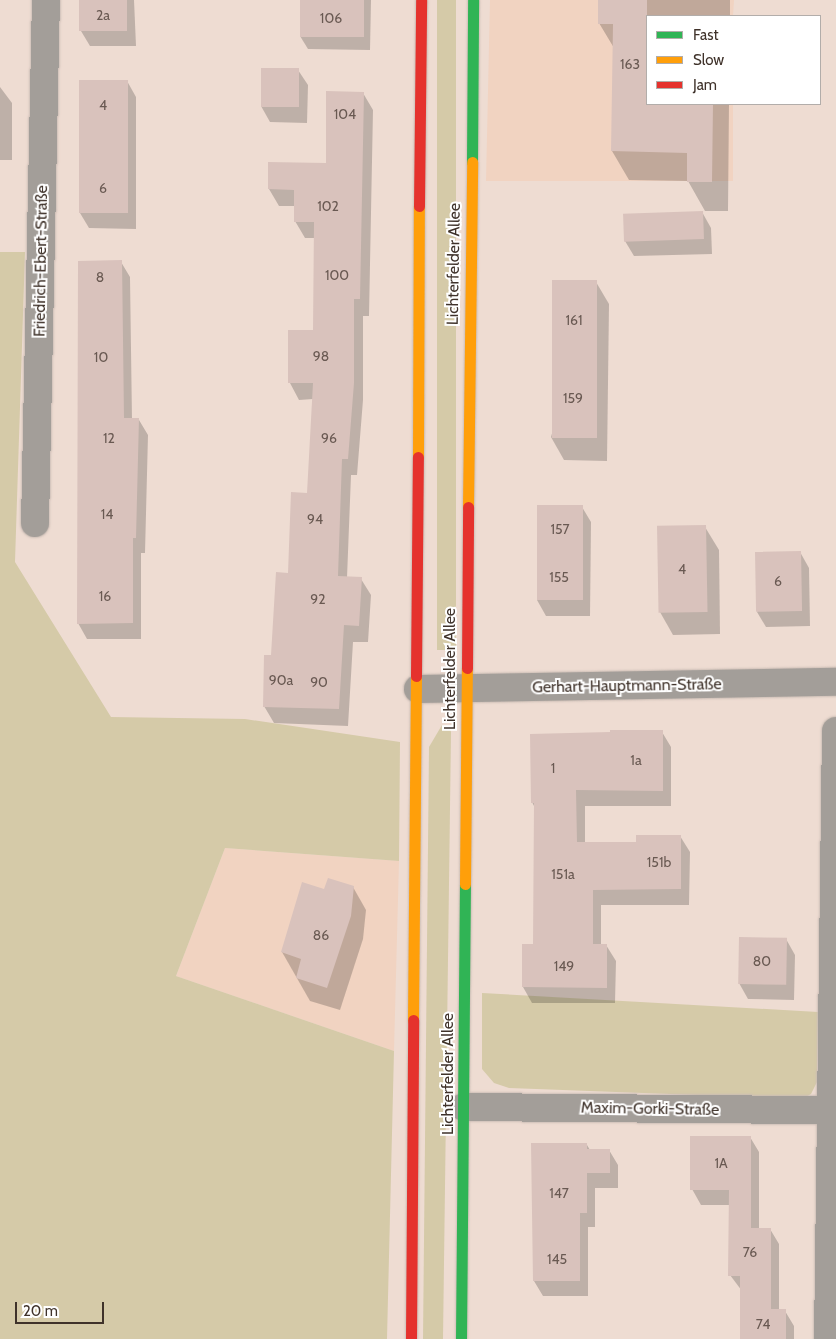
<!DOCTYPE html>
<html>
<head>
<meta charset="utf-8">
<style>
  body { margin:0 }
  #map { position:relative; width:836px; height:1339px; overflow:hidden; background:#eedcd2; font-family:Cabin,sans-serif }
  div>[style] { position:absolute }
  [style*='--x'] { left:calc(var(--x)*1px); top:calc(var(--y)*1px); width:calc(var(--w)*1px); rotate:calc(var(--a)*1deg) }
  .built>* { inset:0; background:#f1d3c1 }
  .green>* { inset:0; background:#d5caa8; transform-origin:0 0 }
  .shadow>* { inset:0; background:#0003 }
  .building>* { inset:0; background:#d9c2bc; transform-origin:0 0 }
  .roads { filter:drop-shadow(0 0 1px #c9bbb3) drop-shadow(0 0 1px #c9bbb3) }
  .street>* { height:28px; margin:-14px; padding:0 14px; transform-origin:14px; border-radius:14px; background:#a39e99 }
  .fast>* { height:11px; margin:-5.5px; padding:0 5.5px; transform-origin:5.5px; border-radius:5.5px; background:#30b455 }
  .slow>* { height:11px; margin:-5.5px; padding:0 5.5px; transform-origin:5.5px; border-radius:5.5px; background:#ff9f0a }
  .jam>* { height:11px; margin:-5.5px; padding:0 5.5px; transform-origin:5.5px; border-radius:5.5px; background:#e5322d }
  span { translate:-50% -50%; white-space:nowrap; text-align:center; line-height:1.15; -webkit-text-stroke:4px #fff; paint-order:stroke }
  .number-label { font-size:14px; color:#695952 }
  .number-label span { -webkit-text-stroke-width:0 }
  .street-label { font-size:16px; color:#3f322a }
  .legend { position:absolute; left:646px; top:15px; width:175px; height:90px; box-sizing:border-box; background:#fff; border:1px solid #b2adaa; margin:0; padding:6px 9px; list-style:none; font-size:15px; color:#3f322a }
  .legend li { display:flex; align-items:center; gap:10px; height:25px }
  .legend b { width:25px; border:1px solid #b2adaa }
  .scale { position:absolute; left:15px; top:1302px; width:89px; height:22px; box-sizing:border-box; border:2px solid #3f322a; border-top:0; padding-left:6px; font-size:15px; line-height:18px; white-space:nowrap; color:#3f322a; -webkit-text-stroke:4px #fff; paint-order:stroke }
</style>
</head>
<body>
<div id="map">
  <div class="built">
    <div style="clip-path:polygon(490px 0,734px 0,733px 16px,647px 16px,647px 104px,733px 104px,733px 181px,486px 181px)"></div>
    <div style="clip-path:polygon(225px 848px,399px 861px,394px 1051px,176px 976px)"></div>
  </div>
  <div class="green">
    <div style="left:437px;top:0;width:19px;height:650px"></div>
    <div style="clip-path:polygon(0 252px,25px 252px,15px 562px,111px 717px,245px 719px,400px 742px,399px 861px,225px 848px,176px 976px,394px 1051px,387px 1339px,0 1339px)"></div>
    <div style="clip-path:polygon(442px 725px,450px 728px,451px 732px,443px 1339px,423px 1339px,429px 747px)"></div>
    <div style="clip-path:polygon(482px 993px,818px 1012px,817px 1082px,811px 1094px,802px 1099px,509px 1088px,494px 1083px,482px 1069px)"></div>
  </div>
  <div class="shadow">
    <div style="clip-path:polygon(80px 0,134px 0,136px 46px,90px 46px,81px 31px)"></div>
    <div style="clip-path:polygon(301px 0,371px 0,370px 50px,308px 49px,300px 36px)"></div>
    <div style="clip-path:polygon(599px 0,730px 0,730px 16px,647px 16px,647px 104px,729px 104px,728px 211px,705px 211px,688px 181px,629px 180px,612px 151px,614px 48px,599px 23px)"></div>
    <div style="clip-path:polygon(298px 70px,308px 85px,307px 123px,270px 122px,261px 106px)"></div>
    <div style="clip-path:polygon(127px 81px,136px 97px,136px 229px,89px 228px,80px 213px)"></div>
    <div style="clip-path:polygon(0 87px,12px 103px,12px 160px,0 160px)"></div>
    <div style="clip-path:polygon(363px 93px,373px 110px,369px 316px,363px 316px,363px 400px,357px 475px,351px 475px,347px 578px,361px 579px,371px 595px,368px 642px,353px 642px,348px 726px,274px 723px,264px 706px,308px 494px,313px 399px,299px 400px,290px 383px,314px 331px,315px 238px,305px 238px,295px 221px,295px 206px,279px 206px,269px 189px,327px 164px)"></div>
    <div style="clip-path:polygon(702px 212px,711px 228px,712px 254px,634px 256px,625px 241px)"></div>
    <div style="clip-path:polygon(121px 262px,130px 277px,132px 420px,139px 420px,148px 435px,145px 553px,141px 553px,141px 639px,87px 639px,78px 623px)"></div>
    <div style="clip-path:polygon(596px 282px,609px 304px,607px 461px,564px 460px,551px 437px)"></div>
    <div style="clip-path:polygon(582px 507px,591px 522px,590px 616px,546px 616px,537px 600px)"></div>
    <div style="clip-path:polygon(705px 527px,719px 550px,720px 634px,673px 635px,660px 612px)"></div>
    <div style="clip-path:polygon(800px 552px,809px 568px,810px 626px,766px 627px,757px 612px)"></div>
    <div style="clip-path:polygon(662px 732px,671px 747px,671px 806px,585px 806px,585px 843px,638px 843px,680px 836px,690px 852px,689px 905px,601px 905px,601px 945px,606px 945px,616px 961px,615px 1003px,532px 1003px,523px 987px,523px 945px,534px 945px,535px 808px,532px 802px)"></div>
    <div style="clip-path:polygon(353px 887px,366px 910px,363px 939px,340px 1010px,310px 1001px,282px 952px,325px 891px)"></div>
    <div style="clip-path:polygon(786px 939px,795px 955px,794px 1000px,748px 999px,739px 983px)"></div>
    <div style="clip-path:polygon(750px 1137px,759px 1152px,759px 1229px,770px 1229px,779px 1244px,779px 1310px,785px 1311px,794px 1326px,794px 1339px,741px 1339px,742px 1291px,730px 1275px,730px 1205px,701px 1205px,692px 1189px)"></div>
    <div style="clip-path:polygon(587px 1145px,590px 1150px,609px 1150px,618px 1165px,618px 1188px,595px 1188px,595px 1227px,588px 1227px,588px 1296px,543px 1296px,534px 1281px)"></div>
  </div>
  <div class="building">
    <div style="left:79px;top:0;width:48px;height:31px"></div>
    <div style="left:300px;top:0;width:64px;height:37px"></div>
    <div style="clip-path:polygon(598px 0,647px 0,647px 104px,713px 104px,712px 182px,687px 182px,687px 153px,611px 151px,613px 24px,598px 24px)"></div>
    <div style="left:261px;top:68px;width:38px;height:39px"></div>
    <div style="left:79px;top:80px;width:49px;height:133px"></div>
    <div style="clip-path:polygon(326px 91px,364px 92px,360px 299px,354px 299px,354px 383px,348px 459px,342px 459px,338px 576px,362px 577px,359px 626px,344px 625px,339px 709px,263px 707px,264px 655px,271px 655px,276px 572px,288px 573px,291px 492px,307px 493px,313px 383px,288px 383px,288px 330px,313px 330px,314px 222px,294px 222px,294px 190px,268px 189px,268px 162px,326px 163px)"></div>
    <div style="left:703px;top:211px;width:28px;height:80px;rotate:88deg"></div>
    <div style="clip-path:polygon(122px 260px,124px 418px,139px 418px,136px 538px,133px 538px,133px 623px,77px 624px,78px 261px)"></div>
    <div style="left:552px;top:280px;width:45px;height:158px"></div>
    <div style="left:537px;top:505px;width:46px;height:95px"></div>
    <div style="left:706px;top:525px;width:87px;height:49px;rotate:89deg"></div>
    <div style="left:801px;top:551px;width:60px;height:46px;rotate:89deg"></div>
    <div style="clip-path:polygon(610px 730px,663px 730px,663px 791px,576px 790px,577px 842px,636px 842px,636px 835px,681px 835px,681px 889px,593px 890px,593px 944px,607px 944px,607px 988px,522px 987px,522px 944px,533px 944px,534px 803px,531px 803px,530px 734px,610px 732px)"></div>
    <div style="clip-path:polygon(328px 878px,354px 886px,351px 916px,327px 988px,296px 978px,301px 959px,281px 952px,302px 882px,324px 889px)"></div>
    <div style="left:739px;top:937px;width:48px;height:47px;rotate:1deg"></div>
    <div style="clip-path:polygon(690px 1136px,751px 1136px,751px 1228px,771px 1228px,771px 1309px,786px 1309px,786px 1339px,740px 1339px,740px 1276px,728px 1276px,729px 1190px,690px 1190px)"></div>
    <div style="clip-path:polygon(531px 1143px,587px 1143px,587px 1149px,610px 1149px,610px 1173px,587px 1173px,587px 1213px,580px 1213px,580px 1281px,533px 1281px)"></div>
  </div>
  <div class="roads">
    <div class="street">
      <div style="--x:35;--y:523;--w:523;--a:-88.8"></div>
      <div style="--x:418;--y:689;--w:418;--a:-1"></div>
      <div style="--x:464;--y:1107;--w:372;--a:0.5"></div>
      <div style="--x:828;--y:1339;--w:608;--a:-89.25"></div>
    </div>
    <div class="fast">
      <div style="--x:472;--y:162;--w:162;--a:-89.6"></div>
      <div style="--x:461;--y:1339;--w:455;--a:-89.5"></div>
    </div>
    <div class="slow">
      <div style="--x:418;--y:457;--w:251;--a:-89.8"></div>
      <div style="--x:468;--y:507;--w:345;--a:-89.3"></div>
      <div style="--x:465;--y:884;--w:216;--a:-89.5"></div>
      <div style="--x:413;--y:1020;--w:344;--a:-89.5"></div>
    </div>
    <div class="jam">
      <div style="--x:419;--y:206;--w:206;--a:-89.4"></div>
      <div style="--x:467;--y:668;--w:161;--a:-89.6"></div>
      <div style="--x:416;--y:676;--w:219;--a:-89.5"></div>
      <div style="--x:411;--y:1339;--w:319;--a:-89.6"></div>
    </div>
  </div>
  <div class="number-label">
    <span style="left:103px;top:15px">2a</span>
    <span style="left:331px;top:18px">106</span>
    <span style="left:630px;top:64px">163</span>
    <span style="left:103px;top:105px">4</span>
    <span style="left:345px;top:114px">104</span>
    <span style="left:103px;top:188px">6</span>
    <span style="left:328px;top:206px">102</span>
    <span style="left:337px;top:275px">100</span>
    <span style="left:100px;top:277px">8</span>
    <span style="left:574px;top:320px">161</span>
    <span style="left:321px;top:356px">98</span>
    <span style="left:101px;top:357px">10</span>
    <span style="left:573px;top:398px">159</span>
    <span style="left:109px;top:438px">12</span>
    <span style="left:329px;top:438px">96</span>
    <span style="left:107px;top:514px">14</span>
    <span style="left:315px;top:519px">94</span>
    <span style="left:560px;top:529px">157</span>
    <span style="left:682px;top:569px">4</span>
    <span style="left:559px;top:577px">155</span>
    <span style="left:778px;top:581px">6</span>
    <span style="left:105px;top:596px">16</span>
    <span style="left:318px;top:599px">92</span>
    <span style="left:281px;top:680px">90a</span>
    <span style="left:319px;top:682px">90</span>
    <span style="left:636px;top:760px">1a</span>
    <span style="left:553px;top:768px">1</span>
    <span style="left:659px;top:862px">151b</span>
    <span style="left:563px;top:874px">151a</span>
    <span style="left:321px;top:935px">86</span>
    <span style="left:762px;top:961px">80</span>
    <span style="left:564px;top:966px">149</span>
    <span style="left:721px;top:1163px">1A</span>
    <span style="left:559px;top:1193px">147</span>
    <span style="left:750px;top:1252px">76</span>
    <span style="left:557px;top:1259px">145</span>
    <span style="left:763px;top:1324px">74</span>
  </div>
  <div class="street-label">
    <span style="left:41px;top:261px;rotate:-89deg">Friedrich-Ebert-Straße</span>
    <span style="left:454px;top:264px;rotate:-89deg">Lichterfelder Allee</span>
    <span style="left:450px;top:669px;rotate:-90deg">Lichterfelder Allee</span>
    <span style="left:627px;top:686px;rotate:-1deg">Gerhart-Hauptmann-Straße</span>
    <span style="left:448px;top:1074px;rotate:-90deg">Lichterfelder Allee</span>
    <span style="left:650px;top:1109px;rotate:1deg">Maxim-Gorki-Straße</span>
  </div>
  <ul class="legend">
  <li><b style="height:6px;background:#30b455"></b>Fast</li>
  <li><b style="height:6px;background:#ff9f0a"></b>Slow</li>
  <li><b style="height:6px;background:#e5322d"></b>Jam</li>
  </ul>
  <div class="scale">20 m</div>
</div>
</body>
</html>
